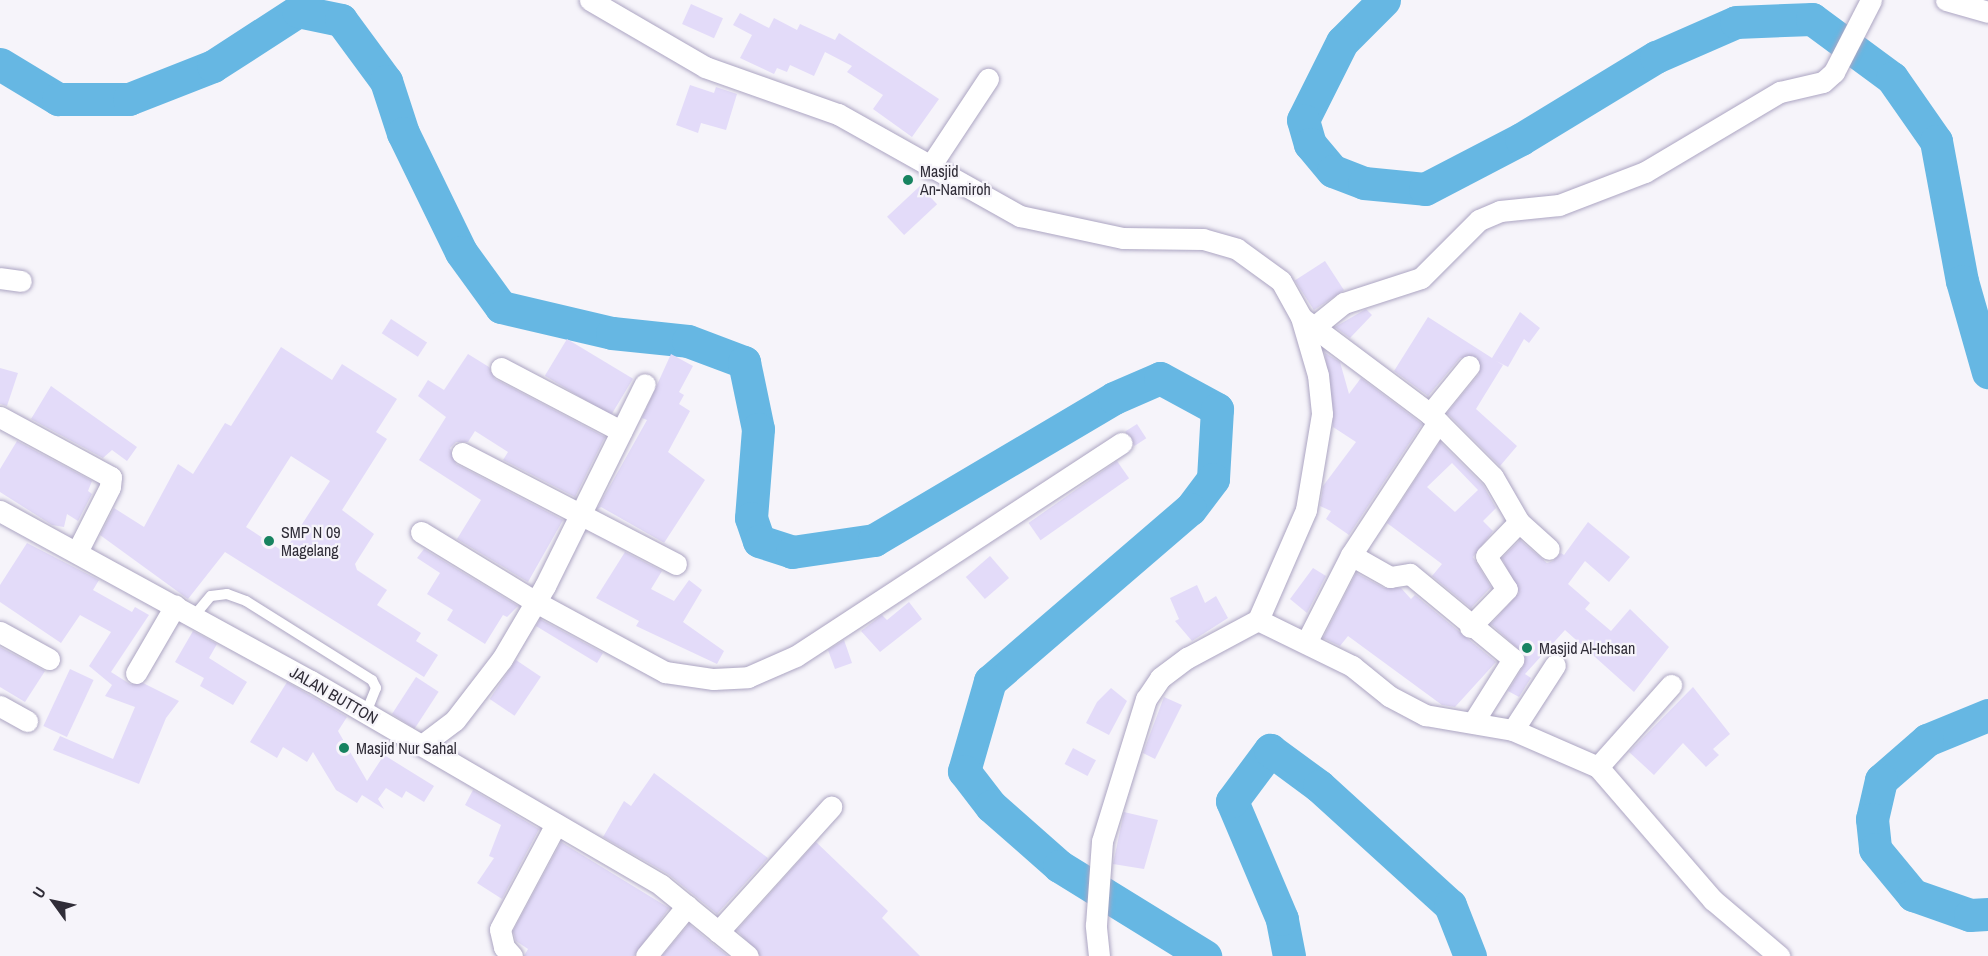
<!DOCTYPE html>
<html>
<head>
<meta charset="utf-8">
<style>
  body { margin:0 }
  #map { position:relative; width:1988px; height:956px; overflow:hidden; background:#f6f4fa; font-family:"Archivo Narrow",sans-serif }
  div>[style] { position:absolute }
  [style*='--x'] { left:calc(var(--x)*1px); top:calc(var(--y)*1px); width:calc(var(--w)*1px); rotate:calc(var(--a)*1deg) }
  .river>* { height:33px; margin:-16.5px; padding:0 16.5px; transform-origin:16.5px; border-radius:16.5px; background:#66b7e3 }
  .building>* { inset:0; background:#e3dbf9; transform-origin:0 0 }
  .roads { filter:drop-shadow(0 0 2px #aca5c2) drop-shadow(0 0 2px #aca5c2) }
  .service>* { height:10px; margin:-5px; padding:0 5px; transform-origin:5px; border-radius:5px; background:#fff }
  .minor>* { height:21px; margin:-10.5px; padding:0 10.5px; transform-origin:10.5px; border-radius:10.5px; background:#fff }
  .dots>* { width:16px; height:16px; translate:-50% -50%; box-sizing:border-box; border:3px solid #f6f4fa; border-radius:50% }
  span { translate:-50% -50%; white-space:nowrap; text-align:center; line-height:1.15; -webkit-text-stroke:4.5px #f6f4fa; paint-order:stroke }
  .poi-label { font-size:16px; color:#302d38 }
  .left { translate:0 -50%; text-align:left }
  .street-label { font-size:16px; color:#302d38 }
  .north { position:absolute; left:24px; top:872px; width:60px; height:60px; -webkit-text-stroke:4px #f6f4fa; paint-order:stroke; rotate:303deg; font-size:16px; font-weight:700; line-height:24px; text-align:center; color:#302d38 }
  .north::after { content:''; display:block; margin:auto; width:21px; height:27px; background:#302d38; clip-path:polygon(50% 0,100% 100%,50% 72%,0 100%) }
</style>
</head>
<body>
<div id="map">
  <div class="river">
    <div style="--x:1384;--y:0;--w:59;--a:135"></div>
    <div style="--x:1342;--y:42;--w:87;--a:116.6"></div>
    <div style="--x:1303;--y:120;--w:25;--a:74"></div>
    <div style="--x:1310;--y:144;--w:35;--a:50"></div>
    <div style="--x:1333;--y:171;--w:33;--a:21"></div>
    <div style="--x:1364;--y:183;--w:61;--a:5.6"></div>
    <div style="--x:1425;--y:189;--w:108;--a:-27.5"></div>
    <div style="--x:1521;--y:139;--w:158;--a:-31.3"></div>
    <div style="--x:1656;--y:57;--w:87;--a:-23.6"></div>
    <div style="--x:1736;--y:22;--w:76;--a:-2.3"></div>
    <div style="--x:1812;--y:19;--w:99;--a:36.4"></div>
    <div style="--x:1892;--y:78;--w:77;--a:55.1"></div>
    <div style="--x:1936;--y:141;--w:142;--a:79.5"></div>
    <div style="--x:1962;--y:281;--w:95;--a:74.1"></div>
    <div style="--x:0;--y:64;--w:68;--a:31.1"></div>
    <div style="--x:58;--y:99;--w:71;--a:0"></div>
    <div style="--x:129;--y:99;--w:90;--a:-21.4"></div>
    <div style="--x:213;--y:66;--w:101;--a:-32.9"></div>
    <div style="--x:298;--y:11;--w:44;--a:11.8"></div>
    <div style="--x:341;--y:20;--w:76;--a:53.6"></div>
    <div style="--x:386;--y:81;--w:55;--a:71.9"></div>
    <div style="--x:403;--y:133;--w:132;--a:64"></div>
    <div style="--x:461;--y:252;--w:68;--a:54"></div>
    <div style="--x:501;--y:307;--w:114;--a:13.2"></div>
    <div style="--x:612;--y:333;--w:76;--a:6"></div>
    <div style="--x:688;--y:341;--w:60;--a:20.6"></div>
    <div style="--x:744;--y:362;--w:68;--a:78.2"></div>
    <div style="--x:758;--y:429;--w:89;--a:94.5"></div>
    <div style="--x:751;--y:518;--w:24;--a:71"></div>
    <div style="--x:759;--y:541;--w:35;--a:18"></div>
    <div style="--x:792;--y:552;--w:83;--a:-8.3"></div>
    <div style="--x:874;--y:540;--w:279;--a:-30.6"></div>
    <div style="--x:1114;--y:398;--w:50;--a:-23.5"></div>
    <div style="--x:1160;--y:378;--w:65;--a:28.5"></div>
    <div style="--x:1217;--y:409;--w:70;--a:93.3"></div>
    <div style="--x:1213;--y:479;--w:38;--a:127"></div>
    <div style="--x:1190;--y:509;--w:264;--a:139.3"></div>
    <div style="--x:990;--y:681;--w:94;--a:106.1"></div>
    <div style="--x:964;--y:771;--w:44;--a:52.4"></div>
    <div style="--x:991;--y:806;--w:91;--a:41.4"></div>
    <div style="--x:1059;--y:866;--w:172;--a:31.7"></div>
    <div style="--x:1988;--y:715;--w:66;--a:157.7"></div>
    <div style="--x:1927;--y:740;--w:61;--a:139"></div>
    <div style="--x:1881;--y:780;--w:40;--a:103"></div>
    <div style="--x:1872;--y:819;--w:30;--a:84"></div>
    <div style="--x:1875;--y:849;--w:60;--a:50.4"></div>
    <div style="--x:1913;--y:895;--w:60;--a:19.3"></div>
    <div style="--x:1970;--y:915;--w:18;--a:-3"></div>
    <div style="--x:1289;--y:956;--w:38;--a:-101"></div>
    <div style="--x:1282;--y:919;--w:128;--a:-113"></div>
    <div style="--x:1232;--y:801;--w:64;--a:-53.3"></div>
    <div style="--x:1270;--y:750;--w:61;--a:36.3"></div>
    <div style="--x:1319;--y:786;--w:177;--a:42.3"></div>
    <div style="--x:1450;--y:905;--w:55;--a:68.6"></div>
  </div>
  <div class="building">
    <div style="left:691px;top:4px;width:35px;height:22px;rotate:24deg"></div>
    <div style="clip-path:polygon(740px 13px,769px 28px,774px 18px,797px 30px,800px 24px,835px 40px,839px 33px,939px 99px,912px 137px,873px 109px,883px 95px,847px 72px,852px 66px,825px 52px,814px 76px,790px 65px,787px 72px,777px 68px,774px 74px,740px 58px,752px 35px,733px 25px)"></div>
    <div style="clip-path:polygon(690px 85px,714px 93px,716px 87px,737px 94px,726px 130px,701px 123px,698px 133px,676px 125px)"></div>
    <div style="left:920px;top:186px;width:25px;height:45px;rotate:47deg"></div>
    <div style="left:1325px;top:261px;width:35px;height:36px;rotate:57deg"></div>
    <div style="clip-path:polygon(1366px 309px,1372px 315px,1350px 338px,1335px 327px)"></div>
    <div style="clip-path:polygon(1520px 312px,1540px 328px,1529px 343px,1524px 339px,1508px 367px,1496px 361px,1503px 365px,1476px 409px,1517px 446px,1500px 466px,1447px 413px,1479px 374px,1477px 357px,1460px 358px,1428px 396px,1394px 371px,1428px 317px,1492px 358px)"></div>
    <div style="left:391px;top:319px;width:43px;height:17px;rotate:33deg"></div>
    <div style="left:567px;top:339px;width:77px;height:43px;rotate:31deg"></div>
    <div style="clip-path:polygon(evenodd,281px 347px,332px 380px,342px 364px,397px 399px,376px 432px,387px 439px,342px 510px,374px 534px,355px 564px,357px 570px,387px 590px,377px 605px,421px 633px,416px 641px,438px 655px,424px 677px,225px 552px,188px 599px,100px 535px,114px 508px,144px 527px,178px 464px,193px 474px,225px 423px,231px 426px,281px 347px,291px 456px,330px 481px,284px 552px,246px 527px,291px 456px)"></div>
    <div style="clip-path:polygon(1325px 353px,1340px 362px,1349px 394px,1361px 378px,1422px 424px,1349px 535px,1326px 519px,1331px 511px,1320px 506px,1323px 486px,1356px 442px,1333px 427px)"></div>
    <div style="clip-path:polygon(468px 354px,489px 367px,495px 379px,605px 437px,575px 497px,503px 460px,508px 452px,475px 431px,468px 442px,456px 442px,450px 448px,456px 464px,563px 520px,528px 582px,457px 539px,481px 500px,419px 460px,446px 417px,418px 396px,428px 380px,444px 390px)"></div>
    <div style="clip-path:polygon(671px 354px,693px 366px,679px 392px,684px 395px,679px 404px,690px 411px,668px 452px,705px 480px,664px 543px,675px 549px,601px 507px,597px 509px,647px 420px,642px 418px)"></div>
    <div style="clip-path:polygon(0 368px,18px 373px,7px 406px,0 404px)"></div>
    <div style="clip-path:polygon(51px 386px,137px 447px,127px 461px,112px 450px,103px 458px,31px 419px)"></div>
    <div style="left:1137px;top:424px;width:17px;height:14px;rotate:57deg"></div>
    <div style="clip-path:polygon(17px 441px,92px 481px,88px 491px,92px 494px,78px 521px,67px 514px,64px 527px,52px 525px,0 492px,0 469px)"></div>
    <div style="clip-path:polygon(evenodd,1440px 442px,1483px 485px,1496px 508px,1483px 521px,1493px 531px,1473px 557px,1491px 587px,1471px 608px,1432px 576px,1442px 564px,1387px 523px,1440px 442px,1452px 463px,1478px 490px,1455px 512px,1427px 487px,1452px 463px)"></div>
    <div style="left:1117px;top:461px;width:21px;height:108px;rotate:55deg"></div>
    <div style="clip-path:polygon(1588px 522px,1630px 557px,1609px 582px,1585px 561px,1568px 584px,1590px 603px,1585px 609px,1611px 631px,1630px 609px,1669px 647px,1634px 692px,1565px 630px,1525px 674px,1531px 678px,1519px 697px,1508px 691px,1524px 665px,1525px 655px,1491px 624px,1519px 593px,1502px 558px,1520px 540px,1547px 563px,1553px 561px,1561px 553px,1564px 555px)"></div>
    <div style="clip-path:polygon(27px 543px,99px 580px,93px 590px,132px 612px,135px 607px,149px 615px,111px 672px,130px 684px,143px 683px,179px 701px,166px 718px,139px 784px,53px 750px,60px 736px,113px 759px,135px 707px,105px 696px,112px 685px,89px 666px,111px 632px,80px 615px,61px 643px,0 602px,0 585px)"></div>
    <div style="clip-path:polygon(424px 549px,518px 606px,507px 617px,503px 615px,485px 644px,447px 620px,453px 610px,427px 594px,440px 573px,417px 558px)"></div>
    <div style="clip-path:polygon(625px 552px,662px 571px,651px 589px,674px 601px,689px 580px,702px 590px,683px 622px,724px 651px,717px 664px,636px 626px,639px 621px,596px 598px)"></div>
    <div style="left:990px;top:556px;width:29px;height:32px;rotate:49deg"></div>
    <div style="clip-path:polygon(1313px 568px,1326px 576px,1307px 613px,1290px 599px)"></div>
    <div style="clip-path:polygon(1356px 573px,1384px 588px,1401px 588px,1411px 599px,1415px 595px,1496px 662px,1455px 707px,1442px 705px,1348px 636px,1340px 646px,1323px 638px)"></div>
    <div style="clip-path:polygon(1197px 585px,1205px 603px,1216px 596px,1228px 618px,1192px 641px,1175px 621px,1179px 619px,1170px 598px)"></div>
    <div style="clip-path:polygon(909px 602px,922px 619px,880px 652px,861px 631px,882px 615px,887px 620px)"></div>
    <div style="clip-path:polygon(540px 619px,603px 653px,597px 663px,536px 626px)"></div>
    <div style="clip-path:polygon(193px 631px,217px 644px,209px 658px,247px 682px,233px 705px,200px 686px,204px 678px,175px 662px)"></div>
    <div style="clip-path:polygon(844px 640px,852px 663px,835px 669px,828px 650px)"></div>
    <div style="clip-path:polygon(0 647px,45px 671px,25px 702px,0 687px)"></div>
    <div style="left:516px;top:660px;width:30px;height:47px;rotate:34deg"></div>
    <div style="left:70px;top:669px;width:26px;height:63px;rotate:25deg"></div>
    <div style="left:416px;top:677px;width:27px;height:44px;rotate:33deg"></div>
    <div style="clip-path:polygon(287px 682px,347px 717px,338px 731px,367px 781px,384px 755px,434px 786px,424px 802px,406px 791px,402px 798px,386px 788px,378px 799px,384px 809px,362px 795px,357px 803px,336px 790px,313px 752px,307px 762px,283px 747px,277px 758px,250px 742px)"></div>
    <div style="clip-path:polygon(1693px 687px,1730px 734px,1713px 749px,1719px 755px,1706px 767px,1683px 743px,1654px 775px,1629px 752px)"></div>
    <div style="clip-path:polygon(1111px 688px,1127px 701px,1109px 735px,1086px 723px,1097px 702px)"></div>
    <div style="clip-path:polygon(1164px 697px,1182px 705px,1155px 759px,1143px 753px)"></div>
    <div style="left:1073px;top:748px;width:26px;height:18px;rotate:28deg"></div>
    <div style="clip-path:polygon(654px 773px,768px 858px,717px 914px,668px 874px,603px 837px,624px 801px,631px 806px)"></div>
    <div style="clip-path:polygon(473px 790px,539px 829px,502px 899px,477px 883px,494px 858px,489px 856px,501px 825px,465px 805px)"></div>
    <div style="clip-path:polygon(1124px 812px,1158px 820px,1144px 869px,1113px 864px)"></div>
    <div style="clip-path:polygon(561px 842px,669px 908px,634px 956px,524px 956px,528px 949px,516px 941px,513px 931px)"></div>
    <div style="clip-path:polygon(816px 842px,888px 911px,882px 918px,920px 956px,760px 956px,737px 930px)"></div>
    <div style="clip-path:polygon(689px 924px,710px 942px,728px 956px,662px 956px)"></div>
  </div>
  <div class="roads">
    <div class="service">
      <div style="--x:194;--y:616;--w:26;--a:-50"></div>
      <div style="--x:211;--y:596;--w:16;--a:-7"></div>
      <div style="--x:227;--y:594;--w:20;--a:20"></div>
      <div style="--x:246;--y:601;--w:149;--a:32.1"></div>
      <div style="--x:372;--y:680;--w:9;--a:63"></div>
      <div style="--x:376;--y:688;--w:27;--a:112"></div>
    </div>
    <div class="minor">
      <div style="--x:590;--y:0;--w:133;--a:30.2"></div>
      <div style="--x:705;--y:67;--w:141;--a:19.5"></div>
      <div style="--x:838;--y:114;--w:209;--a:29.3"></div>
      <div style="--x:1020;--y:216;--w:105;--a:12.1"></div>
      <div style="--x:1123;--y:238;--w:80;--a:0.7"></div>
      <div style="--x:1203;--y:239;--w:35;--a:16"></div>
      <div style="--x:1237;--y:249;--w:54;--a:36"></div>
      <div style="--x:1281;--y:281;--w:41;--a:60.9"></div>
      <div style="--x:1301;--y:317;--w:60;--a:73.7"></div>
      <div style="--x:1318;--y:375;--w:39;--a:84"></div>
      <div style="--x:1322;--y:414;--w:97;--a:99.5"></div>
      <div style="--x:1306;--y:510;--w:120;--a:113.6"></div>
      <div style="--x:1946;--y:0;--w:44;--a:15.9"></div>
      <div style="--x:929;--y:168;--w:107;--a:-56.5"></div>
      <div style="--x:0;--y:278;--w:21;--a:8"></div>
      <div style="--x:1303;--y:319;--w:159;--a:36.8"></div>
      <div style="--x:1314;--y:327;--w:38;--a:-39"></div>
      <div style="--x:1344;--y:303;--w:81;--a:-18"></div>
      <div style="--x:1421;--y:278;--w:82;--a:-45"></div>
      <div style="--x:1479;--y:220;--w:23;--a:-23"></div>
      <div style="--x:1500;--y:211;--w:59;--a:-5.8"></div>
      <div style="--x:1559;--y:205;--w:92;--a:-21"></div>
      <div style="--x:1645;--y:172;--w:157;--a:-30.7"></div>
      <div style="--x:1780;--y:92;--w:44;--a:-13.1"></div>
      <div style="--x:1823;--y:82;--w:15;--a:-42"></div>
      <div style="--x:1834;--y:72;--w:81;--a:-62.8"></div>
      <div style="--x:1469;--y:366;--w:62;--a:129.1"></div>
      <div style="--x:1430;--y:414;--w:89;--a:45"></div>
      <div style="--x:1493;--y:477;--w:52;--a:60"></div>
      <div style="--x:1519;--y:522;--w:47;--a:134.1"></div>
      <div style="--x:1486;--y:556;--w:39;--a:58"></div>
      <div style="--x:1507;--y:589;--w:53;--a:134.2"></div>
      <div style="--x:501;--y:368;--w:136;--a:27.7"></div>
      <div style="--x:0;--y:417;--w:126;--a:28.4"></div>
      <div style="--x:111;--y:477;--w:10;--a:96"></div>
      <div style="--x:110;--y:487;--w:73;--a:116.9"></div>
      <div style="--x:462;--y:453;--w:241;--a:27.4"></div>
      <div style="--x:0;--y:511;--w:354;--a:28.7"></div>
      <div style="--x:311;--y:681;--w:405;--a:30.2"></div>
      <div style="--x:661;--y:885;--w:112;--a:39.2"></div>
      <div style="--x:1519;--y:522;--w:40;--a:42"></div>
      <div style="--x:421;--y:532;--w:132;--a:31.4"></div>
      <div style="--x:534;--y:601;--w:149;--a:28.5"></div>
      <div style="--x:665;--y:672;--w:49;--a:8.3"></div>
      <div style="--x:713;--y:679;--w:35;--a:-3"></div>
      <div style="--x:748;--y:677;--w:52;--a:-23.6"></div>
      <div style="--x:796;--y:656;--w:389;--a:-33.2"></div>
      <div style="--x:1351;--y:555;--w:45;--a:29.4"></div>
      <div style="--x:1390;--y:577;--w:20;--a:-9"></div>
      <div style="--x:1410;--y:574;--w:134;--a:39.5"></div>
      <div style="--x:1513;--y:659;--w:73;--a:122.2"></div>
      <div style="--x:0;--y:632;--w:56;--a:28.9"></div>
      <div style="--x:1306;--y:643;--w:99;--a:-62.9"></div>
      <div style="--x:1351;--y:555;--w:159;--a:-56.8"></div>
      <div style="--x:136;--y:673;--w:78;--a:-59.8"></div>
      <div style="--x:0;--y:706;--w:31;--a:29"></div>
      <div style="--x:1513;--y:730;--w:77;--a:-57.1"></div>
      <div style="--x:422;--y:745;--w:41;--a:-37.1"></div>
      <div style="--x:455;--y:720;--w:77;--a:-52.4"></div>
      <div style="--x:502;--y:659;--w:85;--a:-59.5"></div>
      <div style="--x:545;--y:586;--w:225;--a:-63.7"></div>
      <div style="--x:1598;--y:767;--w:110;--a:-48.3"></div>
      <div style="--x:718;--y:932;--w:169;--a:-47.9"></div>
      <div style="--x:512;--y:956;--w:12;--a:-132"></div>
      <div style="--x:504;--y:947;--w:18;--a:-103"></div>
      <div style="--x:500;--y:929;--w:119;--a:-61.9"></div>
      <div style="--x:646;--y:956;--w:65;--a:-50.6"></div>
      <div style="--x:1099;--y:956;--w:31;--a:-96"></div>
      <div style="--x:1096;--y:925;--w:84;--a:-85.9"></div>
      <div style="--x:1102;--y:841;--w:149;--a:-72.8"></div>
      <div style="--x:1146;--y:699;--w:25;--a:-56"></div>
      <div style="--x:1160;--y:678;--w:34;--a:-37"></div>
      <div style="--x:1187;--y:658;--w:81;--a:-28.2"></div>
      <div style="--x:1258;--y:620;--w:105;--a:26.1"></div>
      <div style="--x:1352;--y:666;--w:48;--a:39"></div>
      <div style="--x:1389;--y:696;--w:41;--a:27.8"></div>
      <div style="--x:1425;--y:715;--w:89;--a:9.7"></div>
      <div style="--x:1513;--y:730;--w:93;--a:23.5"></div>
      <div style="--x:1598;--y:767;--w:176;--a:49.2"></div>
      <div style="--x:1713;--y:900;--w:87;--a:40.3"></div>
    </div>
  </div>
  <div class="dots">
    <div style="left:908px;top:180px;background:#178360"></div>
    <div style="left:269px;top:541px;background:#178360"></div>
    <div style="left:1527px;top:648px;background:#178360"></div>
    <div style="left:344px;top:748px;background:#178360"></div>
  </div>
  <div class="poi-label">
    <span class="left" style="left:920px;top:180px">Masjid<br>An-Namiroh</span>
    <span class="left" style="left:281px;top:541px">SMP N 09<br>Magelang</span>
    <span class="left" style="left:1539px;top:648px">Masjid Al-Ichsan</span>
    <span class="left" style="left:356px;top:748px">Masjid Nur Sahal</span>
  </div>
  <div class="street-label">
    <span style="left:334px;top:695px;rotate:30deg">JALAN BUTTON</span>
  </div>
  <div class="north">U</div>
</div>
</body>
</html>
